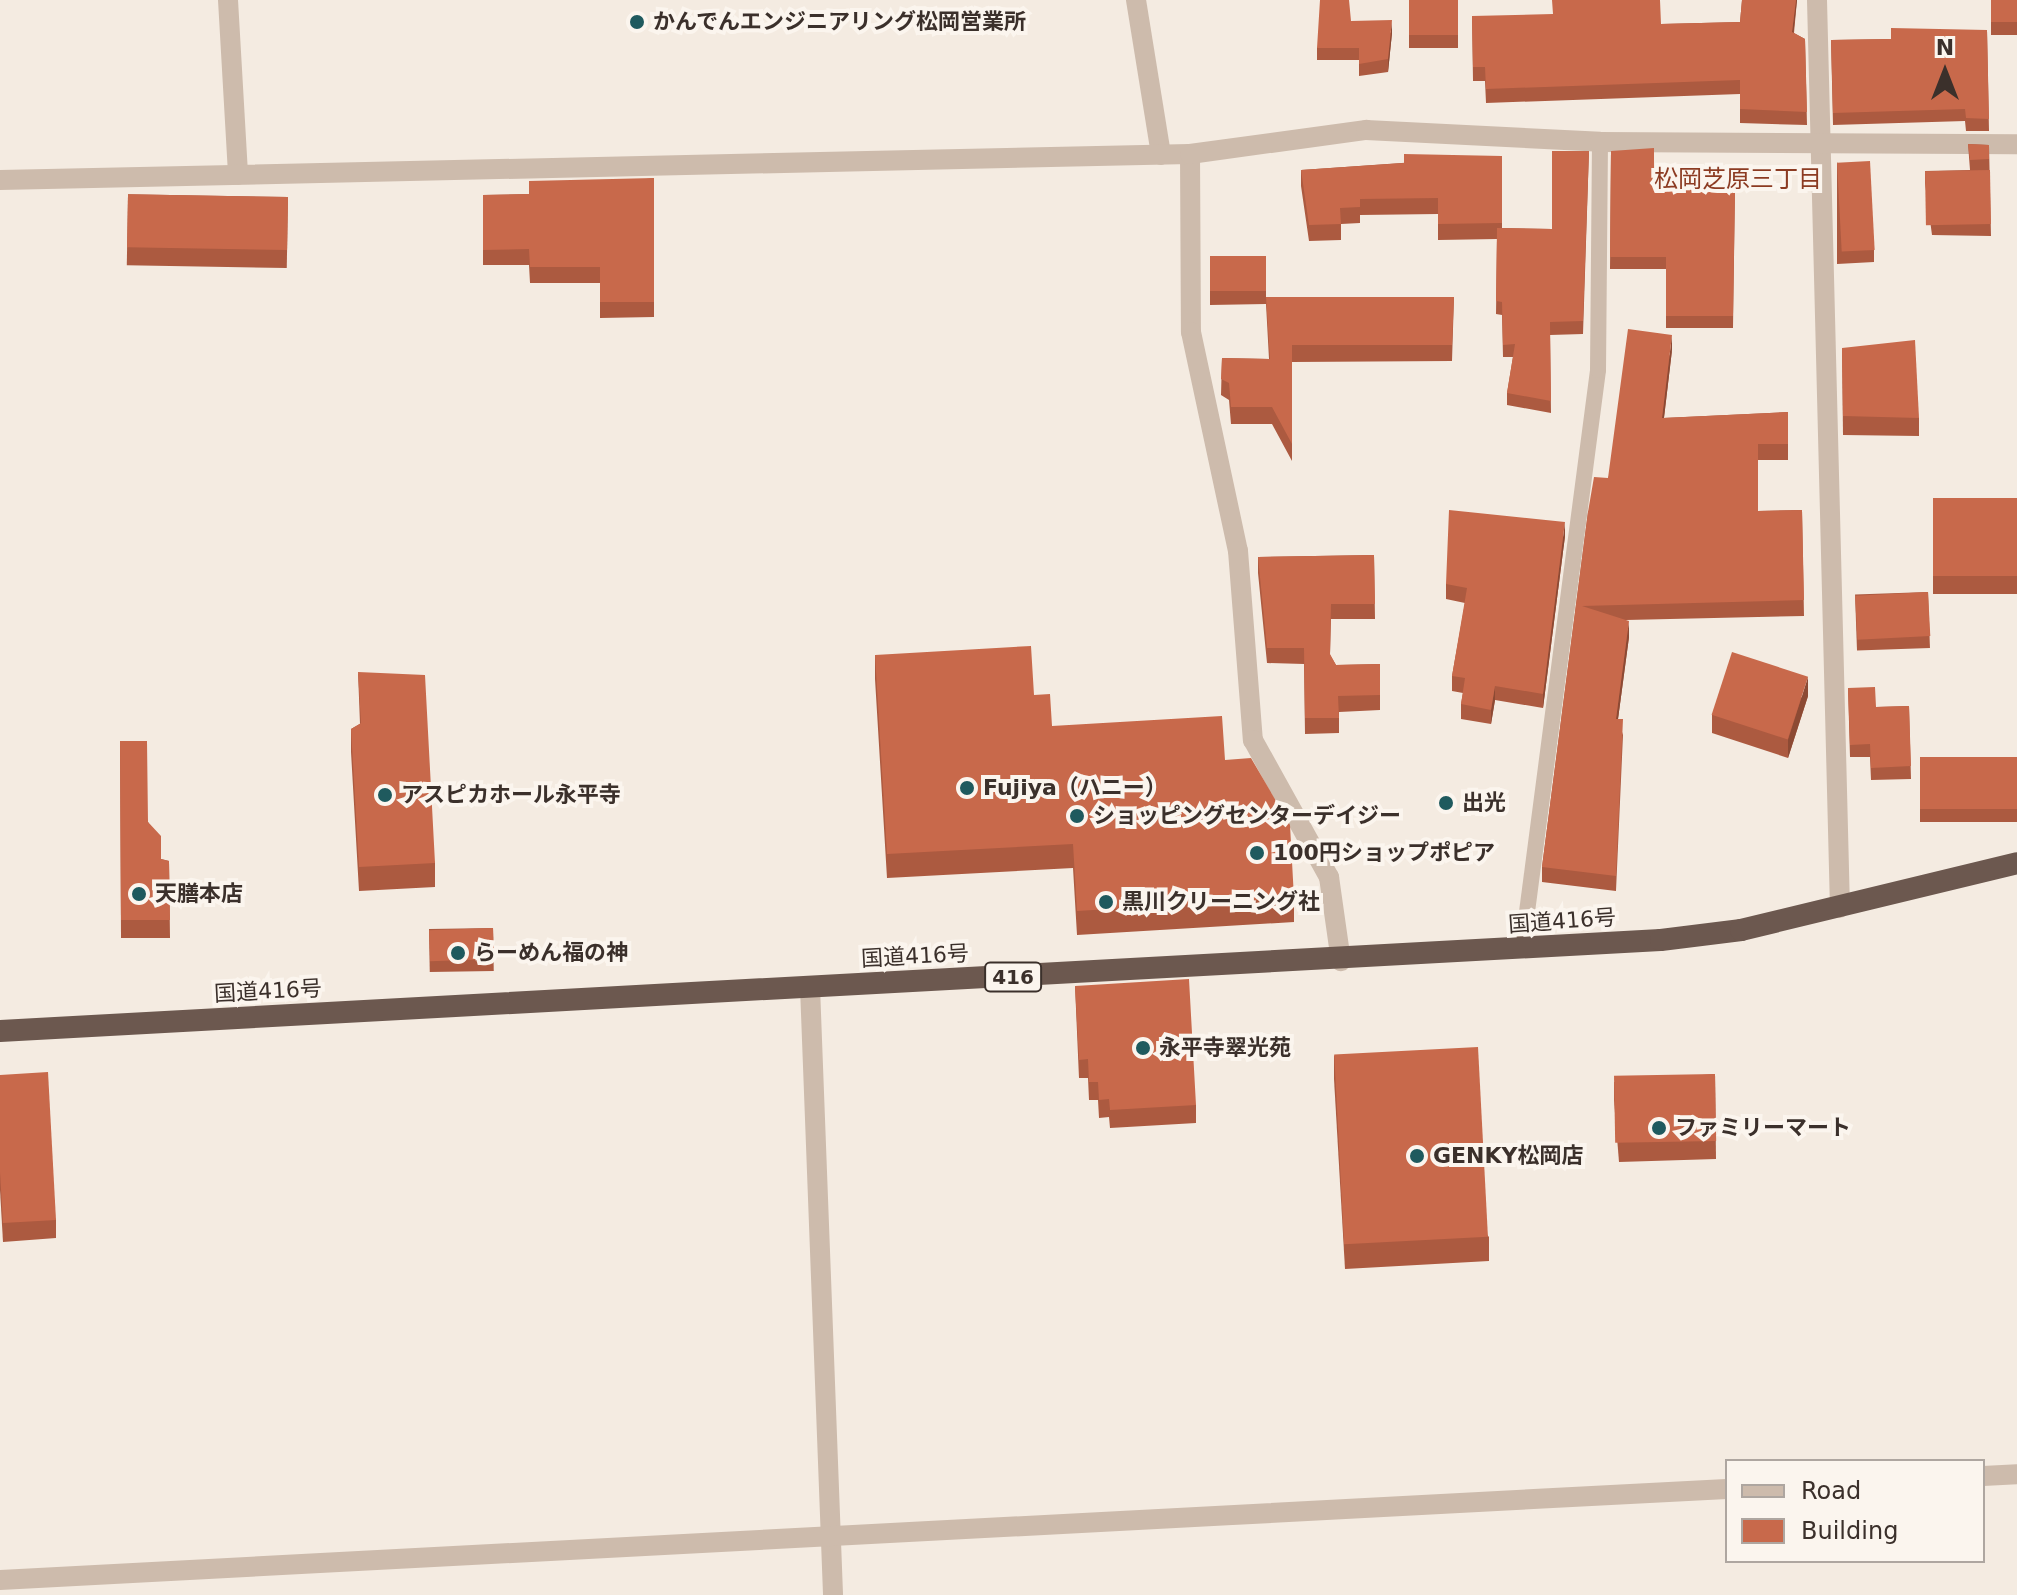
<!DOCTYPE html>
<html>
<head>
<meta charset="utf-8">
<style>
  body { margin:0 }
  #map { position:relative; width:2017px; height:1595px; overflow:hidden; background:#f4ebe1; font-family:"DejaVu Sans","Noto Sans JP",sans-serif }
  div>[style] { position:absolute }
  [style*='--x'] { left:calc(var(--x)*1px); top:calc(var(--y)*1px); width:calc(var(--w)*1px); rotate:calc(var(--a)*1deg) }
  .service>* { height:16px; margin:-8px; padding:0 8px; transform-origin:8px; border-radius:8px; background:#cdbbac }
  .minor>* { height:20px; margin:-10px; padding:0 10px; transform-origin:10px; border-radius:10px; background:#cdbbac }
  .trunk>* { height:22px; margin:-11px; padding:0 11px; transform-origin:11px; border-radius:11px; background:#6c584f }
  .wall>* { inset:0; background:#ac5a40; transform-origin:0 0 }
  .shaded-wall>* { inset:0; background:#8c4a34 }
  .building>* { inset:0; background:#c8694b; transform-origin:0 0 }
  .dots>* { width:22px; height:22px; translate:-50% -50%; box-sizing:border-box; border:4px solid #fbf5ee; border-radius:50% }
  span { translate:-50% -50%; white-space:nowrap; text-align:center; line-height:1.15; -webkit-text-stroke:8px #fbf5ee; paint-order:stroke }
  .shield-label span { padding:2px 6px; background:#fbf5ee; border:2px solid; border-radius:6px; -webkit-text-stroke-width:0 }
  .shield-label { font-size:20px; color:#3b302b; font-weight:700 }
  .poi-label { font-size:22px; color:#3b302b; font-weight:700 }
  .left { translate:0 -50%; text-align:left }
  .street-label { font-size:22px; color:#3b302b }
  .neighbourhood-label { font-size:24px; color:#8c3b22 }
  .legend { position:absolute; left:1725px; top:1459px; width:260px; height:104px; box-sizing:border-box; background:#fbf5ee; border:2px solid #aea6a0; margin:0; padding:10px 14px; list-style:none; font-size:24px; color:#3b302b }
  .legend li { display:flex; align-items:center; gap:16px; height:40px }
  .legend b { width:40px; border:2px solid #aea6a0 }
  .north { position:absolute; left:1905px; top:32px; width:80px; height:80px; -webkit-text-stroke:6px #fbf5ee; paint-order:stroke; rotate:0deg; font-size:22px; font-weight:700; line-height:32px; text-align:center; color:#3b302b }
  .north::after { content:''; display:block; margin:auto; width:28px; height:36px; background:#3b302b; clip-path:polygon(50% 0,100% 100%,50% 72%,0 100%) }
</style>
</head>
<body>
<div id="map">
  <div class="service">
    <div style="--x:1522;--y:950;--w:585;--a:-82.53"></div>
    <div style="--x:1598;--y:370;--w:228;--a:-89.5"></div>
  </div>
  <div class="minor">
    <div style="--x:228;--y:0;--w:175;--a:86.7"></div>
    <div style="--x:1136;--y:0;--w:157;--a:80.8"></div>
    <div style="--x:1817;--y:0;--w:908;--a:88.55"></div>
    <div style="--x:1190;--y:154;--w:178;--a:89.7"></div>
    <div style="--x:1191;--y:332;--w:224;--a:77.9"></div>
    <div style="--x:1238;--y:551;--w:190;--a:85.5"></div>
    <div style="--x:1253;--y:740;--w:157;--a:61"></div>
    <div style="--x:1329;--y:877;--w:85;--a:81.9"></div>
    <div style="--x:0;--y:180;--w:1190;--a:-1.25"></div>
    <div style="--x:1190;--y:154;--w:178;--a:-7.8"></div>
    <div style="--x:1366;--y:130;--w:234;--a:2.9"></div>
    <div style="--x:1600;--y:142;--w:417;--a:0.3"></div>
    <div style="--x:810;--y:987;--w:608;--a:87.83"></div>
    <div style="--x:1983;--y:1476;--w:34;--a:-3"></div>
    <div style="--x:0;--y:1580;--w:1729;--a:-3.02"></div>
  </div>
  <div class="trunk">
    <div style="--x:0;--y:1031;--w:1663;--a:-3.14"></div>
    <div style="--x:1661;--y:940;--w:81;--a:-7.1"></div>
    <div style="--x:1741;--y:930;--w:284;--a:-13.6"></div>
  </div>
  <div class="wall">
    <div style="left:1409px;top:0;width:49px;height:48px"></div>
    <div style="clip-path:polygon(1742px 0,1797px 0,1794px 33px,1805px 39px,1807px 125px,1740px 123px,1740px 94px,1486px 103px,1485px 81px,1473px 81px,1472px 16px,1661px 24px,1740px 22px)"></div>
    <div style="left:1991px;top:0;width:26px;height:35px"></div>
    <div style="clip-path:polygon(1351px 21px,1392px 33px,1388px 72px,1359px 76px,1359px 60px,1317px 60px,1317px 48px)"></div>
    <div style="clip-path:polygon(1987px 30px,1989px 131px,1966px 131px,1965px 121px,1833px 125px,1831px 40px,1891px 39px)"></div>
    <div style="clip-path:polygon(1968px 144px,1989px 145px,1991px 236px,1932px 235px,1925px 183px,1925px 171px,1970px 170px)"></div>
    <div style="clip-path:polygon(1589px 151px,1583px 334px,1550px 335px,1551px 413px,1507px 405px,1507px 393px,1513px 357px,1503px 357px,1502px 315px,1496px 314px,1497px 239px,1438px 240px,1438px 214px,1360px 215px,1360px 223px,1341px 224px,1341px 240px,1309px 241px,1301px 186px,1301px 170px,1502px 156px,1502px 228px,1552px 229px)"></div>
    <div style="clip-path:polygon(1611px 151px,1654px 190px,1735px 189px,1733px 328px,1666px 328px,1666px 269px,1610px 269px)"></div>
    <div style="clip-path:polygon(1837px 162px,1874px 250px,1874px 262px,1837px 264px)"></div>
    <div style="clip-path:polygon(654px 178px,654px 317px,600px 318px,600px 283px,530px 283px,529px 265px,483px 265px,483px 195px,529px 194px)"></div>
    <div style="left:288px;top:197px;width:71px;height:160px;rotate:91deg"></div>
    <div style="clip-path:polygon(1266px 256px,1266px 297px,1454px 297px,1452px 361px,1292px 362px,1292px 461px,1272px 424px,1231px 424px,1229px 400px,1221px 395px,1222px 358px,1269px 359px,1266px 304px,1210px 305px,1210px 258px)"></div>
    <div style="clip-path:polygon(1842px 348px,1919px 418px,1919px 436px,1843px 435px)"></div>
    <div style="clip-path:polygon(1672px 350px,1664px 418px,1788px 412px,1788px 460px,1758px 460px,1758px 511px,1802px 510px,1804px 616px,1626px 620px,1629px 637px,1618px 719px,1623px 735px,1616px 891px,1542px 882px,1542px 867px,1588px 512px,1608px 478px)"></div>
    <div style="left:2017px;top:498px;width:96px;height:84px;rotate:90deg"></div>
    <div style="clip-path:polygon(1565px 536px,1543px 708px,1495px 700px,1491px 724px,1461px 719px,1461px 704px,1463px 693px,1452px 691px,1452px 676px,1465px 603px,1446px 599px,1446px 584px)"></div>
    <div style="clip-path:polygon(1374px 555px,1375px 619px,1331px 619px,1330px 655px,1336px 665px,1380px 664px,1380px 710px,1339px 712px,1339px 733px,1305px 734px,1304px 664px,1267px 663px,1258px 573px,1258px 557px)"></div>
    <div style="left:1928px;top:592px;width:56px;height:73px;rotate:88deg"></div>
    <div style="clip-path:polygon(875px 655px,1034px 695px,1052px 726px,1225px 760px,1294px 898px,1294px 922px,1077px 935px,1073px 868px,887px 878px,875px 679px)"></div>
    <div style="clip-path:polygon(358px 672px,435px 863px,435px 887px,359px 891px,351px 752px,351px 729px,360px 724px)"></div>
    <div style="clip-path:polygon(1848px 688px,1876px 707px,1909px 706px,1911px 779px,1871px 780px,1870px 757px,1850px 757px)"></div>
    <div style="clip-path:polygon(1808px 696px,1788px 758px,1712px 733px,1712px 715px)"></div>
    <div style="clip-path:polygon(120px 741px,161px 859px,169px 861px,170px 938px,121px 938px)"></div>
    <div style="left:2017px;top:757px;width:65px;height:97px;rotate:90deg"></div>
    <div style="left:493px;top:928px;width:43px;height:64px;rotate:89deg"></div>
    <div style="clip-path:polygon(1075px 986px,1196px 1105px,1196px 1123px,1110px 1128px,1109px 1117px,1099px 1118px,1098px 1100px,1089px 1100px,1088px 1078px,1079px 1078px)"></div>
    <div style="clip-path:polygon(1334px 1055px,1489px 1237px,1489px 1261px,1345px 1269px,1334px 1079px)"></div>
    <div style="clip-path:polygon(1715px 1074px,1716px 1159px,1619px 1162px,1614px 1100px,1614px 1082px)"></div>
    <div style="clip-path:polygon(0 1075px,56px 1220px,56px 1238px,3px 1242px,0 1190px)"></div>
  </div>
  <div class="shaded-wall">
    <div style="clip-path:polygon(1796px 0,1797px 0,1792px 46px,1792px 32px)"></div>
    <div style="clip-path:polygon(1392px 20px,1392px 33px,1388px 72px,1388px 59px)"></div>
    <div style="clip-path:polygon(1672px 335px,1672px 350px,1662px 434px,1662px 418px)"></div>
    <div style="clip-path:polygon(1565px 522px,1565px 536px,1543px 708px,1543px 694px)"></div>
    <div style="clip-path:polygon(1629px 621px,1629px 637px,1616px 734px,1616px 719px)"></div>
    <div style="clip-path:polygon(1808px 677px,1808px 696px,1788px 758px,1788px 740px)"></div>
    <div style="clip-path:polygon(1495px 686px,1495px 700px,1491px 724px,1491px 710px)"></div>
  </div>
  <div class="building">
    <div style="clip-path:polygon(1320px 0,1349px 0,1351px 21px,1392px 20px,1388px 59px,1359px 64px,1359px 48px,1317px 48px)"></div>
    <div style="left:1409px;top:0;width:49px;height:35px"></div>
    <div style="clip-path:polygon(1552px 0,1660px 0,1661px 24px,1740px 22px,1742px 0,1796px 0,1792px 32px,1805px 39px,1807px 112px,1740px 109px,1740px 80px,1486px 89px,1485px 67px,1473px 67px,1472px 16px,1553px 14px)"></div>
    <div style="left:1991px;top:0;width:26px;height:22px"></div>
    <div style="clip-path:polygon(1891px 28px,1987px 30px,1989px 119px,1966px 118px,1965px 109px,1833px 113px,1831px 40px,1891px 39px)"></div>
    <div style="clip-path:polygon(1968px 144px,1989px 145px,1989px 159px,1970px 160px)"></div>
    <div style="clip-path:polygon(1654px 148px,1654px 190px,1735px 189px,1733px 316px,1666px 316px,1666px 257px,1610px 257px,1611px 151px)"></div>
    <div style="clip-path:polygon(1552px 151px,1589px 151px,1583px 321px,1550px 322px,1551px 401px,1507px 393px,1515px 344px,1503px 345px,1502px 302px,1496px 301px,1497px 228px,1552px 229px)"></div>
    <div style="clip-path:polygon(1404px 154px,1502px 156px,1502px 223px,1438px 224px,1438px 198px,1360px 199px,1360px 207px,1340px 208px,1341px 224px,1309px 225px,1301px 170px,1404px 163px)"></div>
    <div style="left:1870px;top:161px;width:89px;height:33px;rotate:87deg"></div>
    <div style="left:1990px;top:170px;width:54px;height:65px;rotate:89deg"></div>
    <div style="clip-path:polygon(654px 178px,654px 302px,600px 302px,600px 267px,530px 267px,529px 249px,483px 250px,483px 195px,529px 194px,529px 181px)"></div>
    <div style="left:288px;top:197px;width:53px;height:160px;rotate:91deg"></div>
    <div style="left:1266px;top:256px;width:35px;height:56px;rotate:90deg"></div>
    <div style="clip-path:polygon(1266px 297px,1454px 297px,1452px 345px,1292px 345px,1292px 444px,1272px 407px,1231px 407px,1229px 383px,1221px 379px,1222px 358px,1270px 359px)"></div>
    <div style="clip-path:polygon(1628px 329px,1672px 335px,1662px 418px,1788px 412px,1788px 444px,1758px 444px,1758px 511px,1802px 510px,1804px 600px,1582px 606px,1629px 621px,1616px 719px,1623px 719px,1616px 876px,1542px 867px,1588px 512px,1594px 477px,1608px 478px)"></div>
    <div style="clip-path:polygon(1915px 340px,1919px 418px,1843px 416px,1842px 348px)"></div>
    <div style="left:2017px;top:498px;width:78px;height:84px;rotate:90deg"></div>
    <div style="clip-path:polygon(1449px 510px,1565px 522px,1543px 694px,1495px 686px,1491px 710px,1461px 704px,1465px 678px,1452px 676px,1467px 588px,1446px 584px)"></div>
    <div style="clip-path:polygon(1374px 555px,1375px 604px,1331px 604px,1330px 654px,1336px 665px,1380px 664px,1380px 695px,1338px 696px,1339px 718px,1305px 718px,1304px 648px,1267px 648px,1258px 557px)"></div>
    <div style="left:1928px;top:592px;width:44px;height:73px;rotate:87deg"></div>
    <div style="clip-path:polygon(1031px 646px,1034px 695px,1050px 694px,1052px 726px,1222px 716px,1225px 760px,1251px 758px,1290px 825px,1294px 898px,1077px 911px,1073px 844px,887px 854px,875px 655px)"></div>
    <div style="left:1732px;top:652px;width:80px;height:66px;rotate:18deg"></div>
    <div style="clip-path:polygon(358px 672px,425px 675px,435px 863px,359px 867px,351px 729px,361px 723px)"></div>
    <div style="clip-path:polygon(1875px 687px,1876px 707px,1909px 706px,1911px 766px,1871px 768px,1870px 744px,1850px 745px,1848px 688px)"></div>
    <div style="clip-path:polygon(120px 741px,147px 741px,148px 822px,161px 836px,161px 859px,169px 861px,170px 920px,121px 920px)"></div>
    <div style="left:2017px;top:757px;width:52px;height:97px;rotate:90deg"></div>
    <div style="left:493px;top:928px;width:31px;height:64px;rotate:88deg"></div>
    <div style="clip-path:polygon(1189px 979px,1196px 1105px,1110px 1110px,1109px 1099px,1099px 1100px,1098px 1082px,1089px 1082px,1088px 1059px,1079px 1060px,1075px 986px)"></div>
    <div style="left:1478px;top:1047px;width:190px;height:144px;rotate:87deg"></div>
    <div style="clip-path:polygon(48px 1072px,56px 1220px,3px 1223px,0 1172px,0 1075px)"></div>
    <div style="left:1715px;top:1074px;width:67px;height:101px;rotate:89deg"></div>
  </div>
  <div class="dots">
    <div style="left:637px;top:22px;background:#1f5a5e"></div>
    <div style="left:967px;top:788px;background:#1f5a5e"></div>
    <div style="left:385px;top:795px;background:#1f5a5e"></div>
    <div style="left:1446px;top:803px;background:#1f5a5e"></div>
    <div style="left:1077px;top:816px;background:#1f5a5e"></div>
    <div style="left:1257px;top:853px;background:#1f5a5e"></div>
    <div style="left:139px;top:894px;background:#1f5a5e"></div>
    <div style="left:1106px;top:902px;background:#1f5a5e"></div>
    <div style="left:458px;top:953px;background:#1f5a5e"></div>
    <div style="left:1143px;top:1048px;background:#1f5a5e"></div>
    <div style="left:1659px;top:1128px;background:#1f5a5e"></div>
    <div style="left:1417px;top:1156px;background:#1f5a5e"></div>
  </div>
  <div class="shield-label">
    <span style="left:1013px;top:977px">416</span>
  </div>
  <div class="poi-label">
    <span class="left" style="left:653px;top:22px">かんでんエンジニアリング松岡営業所</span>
    <span class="left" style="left:983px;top:788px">Fujiya（ハニー）</span>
    <span class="left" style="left:401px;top:795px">アスピカホール永平寺</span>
    <span class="left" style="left:1462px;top:803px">出光</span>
    <span class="left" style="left:1093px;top:816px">ショッピングセンターデイジー</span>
    <span class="left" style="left:1273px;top:853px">100円ショップポピア</span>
    <span class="left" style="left:155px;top:894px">天膳本店</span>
    <span class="left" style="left:1122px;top:902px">黒川クリーニング社</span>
    <span class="left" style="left:474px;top:953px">らーめん福の神</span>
    <span class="left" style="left:1159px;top:1048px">永平寺翠光苑</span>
    <span class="left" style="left:1675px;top:1128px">ファミリーマート</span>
    <span class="left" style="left:1433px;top:1156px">GENKY松岡店</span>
  </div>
  <div class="street-label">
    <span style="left:1562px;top:921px;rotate:-4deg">国道416号</span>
    <span style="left:915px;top:956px;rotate:-3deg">国道416号</span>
    <span style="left:268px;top:991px;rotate:-3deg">国道416号</span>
  </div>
  <div class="neighbourhood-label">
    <span style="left:1738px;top:180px">松岡芝原三丁目</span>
  </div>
  <ul class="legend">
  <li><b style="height:10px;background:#cdbbac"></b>Road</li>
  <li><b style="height:22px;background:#c8694b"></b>Building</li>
  </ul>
  <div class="north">N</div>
</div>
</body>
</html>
